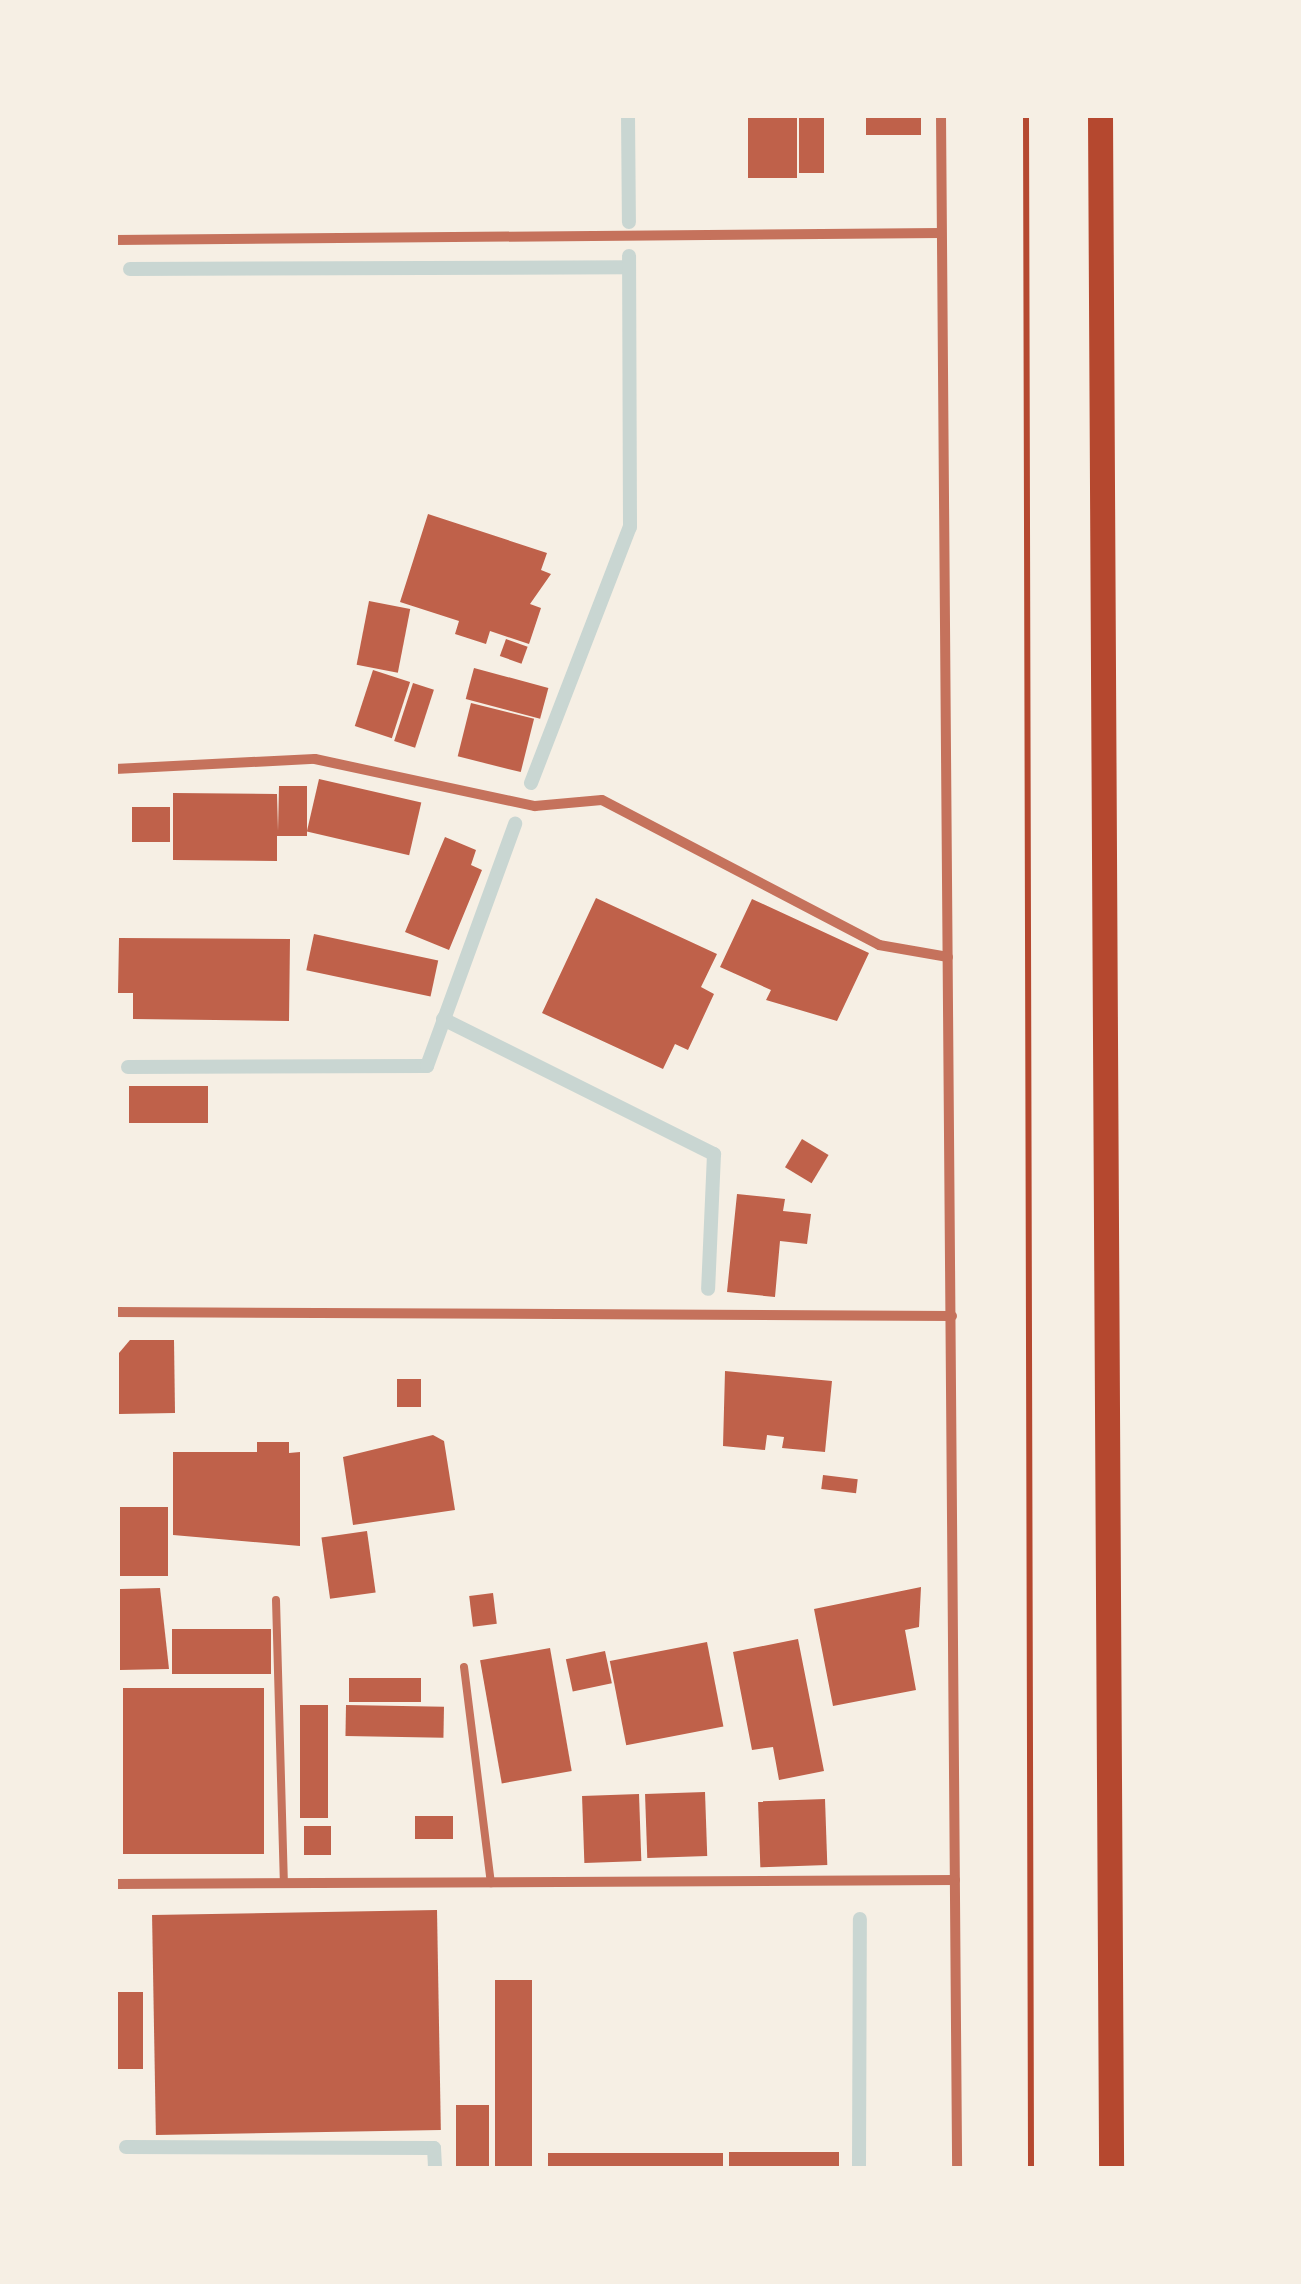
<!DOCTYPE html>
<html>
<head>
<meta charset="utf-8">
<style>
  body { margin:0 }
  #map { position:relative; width:1301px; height:2284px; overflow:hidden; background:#f6efe4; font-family:"DM Sans",sans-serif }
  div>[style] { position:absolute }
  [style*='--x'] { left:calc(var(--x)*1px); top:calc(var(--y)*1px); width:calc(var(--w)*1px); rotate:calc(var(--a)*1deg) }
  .stream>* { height:14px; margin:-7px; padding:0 7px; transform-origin:7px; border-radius:7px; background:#c9d6d2 }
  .building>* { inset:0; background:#bf614a; transform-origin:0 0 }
  .path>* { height:6px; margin:-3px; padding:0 3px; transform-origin:3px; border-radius:3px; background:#b5482f }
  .service>* { height:8px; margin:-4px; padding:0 4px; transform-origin:4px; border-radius:4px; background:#c5725c }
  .minor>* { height:10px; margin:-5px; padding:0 5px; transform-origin:5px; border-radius:5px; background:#c5725c }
  .primary>* { height:25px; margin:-12.5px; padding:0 12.5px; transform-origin:12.5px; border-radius:12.5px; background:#b5482f }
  span { translate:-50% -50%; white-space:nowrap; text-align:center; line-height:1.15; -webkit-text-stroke:10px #f6efe4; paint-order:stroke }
  .frame { position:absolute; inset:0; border:118px solid #f6efe4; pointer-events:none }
</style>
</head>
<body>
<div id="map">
  <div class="stream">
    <div style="--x:628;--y:115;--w:107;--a:89.5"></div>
    <div style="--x:130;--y:269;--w:499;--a:-0.2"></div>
    <div style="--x:531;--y:783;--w:274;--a:-68.9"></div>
    <div style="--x:630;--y:527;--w:271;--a:-90.2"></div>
    <div style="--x:443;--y:1019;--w:303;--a:26.5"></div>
    <div style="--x:714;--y:1154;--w:135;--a:92.5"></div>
    <div style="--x:128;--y:1067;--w:299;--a:-0.2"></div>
    <div style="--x:427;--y:1066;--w:258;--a:-70"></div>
    <div style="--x:126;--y:2147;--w:308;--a:0.2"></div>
    <div style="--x:434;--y:2148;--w:21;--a:87"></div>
    <div style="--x:859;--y:2169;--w:250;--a:-89.8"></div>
  </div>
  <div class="building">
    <div style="left:748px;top:115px;width:49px;height:63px"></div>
    <div style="left:799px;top:115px;width:25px;height:58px"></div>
    <div style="left:866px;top:115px;width:55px;height:20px"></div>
    <div style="clip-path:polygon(428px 514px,547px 553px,541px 570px,551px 574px,530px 604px,541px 608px,529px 644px,490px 631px,486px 644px,455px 634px,459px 621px,400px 602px)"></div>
    <div style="left:369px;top:601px;width:42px;height:65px;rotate:11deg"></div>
    <div style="left:506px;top:639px;width:23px;height:18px;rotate:20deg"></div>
    <div style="left:474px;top:668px;width:77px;height:32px;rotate:15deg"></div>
    <div style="left:373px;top:670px;width:39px;height:59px;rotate:18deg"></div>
    <div style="left:413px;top:683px;width:22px;height:61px;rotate:18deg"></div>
    <div style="left:471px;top:703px;width:65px;height:55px;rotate:14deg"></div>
    <div style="left:319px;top:779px;width:105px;height:54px;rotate:13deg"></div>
    <div style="clip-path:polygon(279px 786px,307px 786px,307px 836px,277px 836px,277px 861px,173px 860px,173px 793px,277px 794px,278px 831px)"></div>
    <div style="left:132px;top:807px;width:38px;height:35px"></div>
    <div style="clip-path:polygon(445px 837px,476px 850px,471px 865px,482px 870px,449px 950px,405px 932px)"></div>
    <div style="clip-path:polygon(596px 898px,717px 954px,701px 987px,714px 994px,688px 1050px,675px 1044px,663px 1069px,542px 1013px)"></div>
    <div style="clip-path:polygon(752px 899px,869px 953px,837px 1021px,766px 1000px,771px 990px,720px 967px)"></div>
    <div style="left:314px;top:934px;width:127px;height:37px;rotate:12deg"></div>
    <div style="clip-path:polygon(119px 938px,290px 939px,289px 1021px,133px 1019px,133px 993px,118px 993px)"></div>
    <div style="left:208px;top:1086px;width:37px;height:79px;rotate:90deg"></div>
    <div style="left:802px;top:1139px;width:31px;height:33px;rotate:31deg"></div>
    <div style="clip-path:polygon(737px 1194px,785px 1199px,783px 1211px,811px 1214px,807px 1244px,780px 1241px,775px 1297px,727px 1292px)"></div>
    <div style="clip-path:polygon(130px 1340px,174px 1340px,175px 1413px,119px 1414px,119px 1353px)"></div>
    <div style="clip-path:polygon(725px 1371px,832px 1381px,825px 1452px,782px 1448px,784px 1437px,767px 1435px,765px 1450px,723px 1446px)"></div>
    <div style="left:397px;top:1379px;width:24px;height:28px"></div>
    <div style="clip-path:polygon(433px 1435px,444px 1441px,455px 1510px,353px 1525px,343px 1457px)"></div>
    <div style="clip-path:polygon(257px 1442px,289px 1442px,289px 1453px,300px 1452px,300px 1546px,173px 1535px,173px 1452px,257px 1452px)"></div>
    <div style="left:823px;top:1475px;width:35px;height:14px;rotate:7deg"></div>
    <div style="left:120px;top:1507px;width:48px;height:69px"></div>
    <div style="left:367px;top:1531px;width:62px;height:46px;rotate:82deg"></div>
    <div style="clip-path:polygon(921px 1587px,919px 1627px,905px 1630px,916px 1690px,833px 1706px,814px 1609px)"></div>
    <div style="clip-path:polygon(160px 1588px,169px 1669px,120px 1670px,120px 1589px)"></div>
    <div style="left:493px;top:1593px;width:31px;height:24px;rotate:83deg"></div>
    <div style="left:172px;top:1629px;width:99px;height:45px"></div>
    <div style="clip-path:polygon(798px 1639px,824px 1771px,779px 1780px,773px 1747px,752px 1750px,733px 1652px)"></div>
    <div style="left:707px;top:1642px;width:86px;height:99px;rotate:79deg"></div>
    <div style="left:550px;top:1648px;width:125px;height:71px;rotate:80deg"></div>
    <div style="left:605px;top:1651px;width:33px;height:40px;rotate:78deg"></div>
    <div style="left:349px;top:1678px;width:72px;height:24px"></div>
    <div style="left:264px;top:1688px;width:166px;height:141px;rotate:90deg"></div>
    <div style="left:300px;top:1705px;width:28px;height:113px"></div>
    <div style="left:346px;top:1705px;width:98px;height:31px;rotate:1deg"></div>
    <div style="left:705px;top:1792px;width:64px;height:60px;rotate:88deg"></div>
    <div style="left:639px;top:1794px;width:67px;height:57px;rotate:88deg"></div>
    <div style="left:825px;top:1799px;width:66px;height:67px;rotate:88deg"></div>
    <div style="left:415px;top:1816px;width:38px;height:23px"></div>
    <div style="left:304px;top:1826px;width:27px;height:29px"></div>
    <div style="left:437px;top:1910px;width:220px;height:285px;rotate:89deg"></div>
    <div style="left:495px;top:1980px;width:37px;height:189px"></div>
    <div style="left:117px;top:1992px;width:26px;height:77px"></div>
    <div style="left:456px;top:2105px;width:33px;height:64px"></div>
    <div style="left:729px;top:2152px;width:110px;height:17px"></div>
    <div style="left:723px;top:2153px;width:16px;height:175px;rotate:90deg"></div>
  </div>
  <div class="path">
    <div style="--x:1026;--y:115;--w:2054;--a:89.86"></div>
  </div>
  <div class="service">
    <div style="--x:276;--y:1600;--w:284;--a:88.4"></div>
    <div style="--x:464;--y:1667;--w:218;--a:82.9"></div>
  </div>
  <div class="minor">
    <div style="--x:941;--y:115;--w:2054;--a:89.55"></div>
    <div style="--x:115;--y:240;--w:826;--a:-0.49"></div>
    <div style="--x:115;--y:769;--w:200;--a:-2.9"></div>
    <div style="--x:315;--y:759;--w:225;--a:12.1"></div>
    <div style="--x:535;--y:806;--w:67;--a:-5.1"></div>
    <div style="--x:602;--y:800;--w:313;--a:27.6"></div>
    <div style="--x:879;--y:945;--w:70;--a:9.9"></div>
    <div style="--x:115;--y:1312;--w:837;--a:0.27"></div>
    <div style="--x:115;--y:1884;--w:840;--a:-0.27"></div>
  </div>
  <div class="primary">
    <div style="--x:1100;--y:115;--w:2054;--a:89.69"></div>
  </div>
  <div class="frame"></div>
</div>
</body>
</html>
